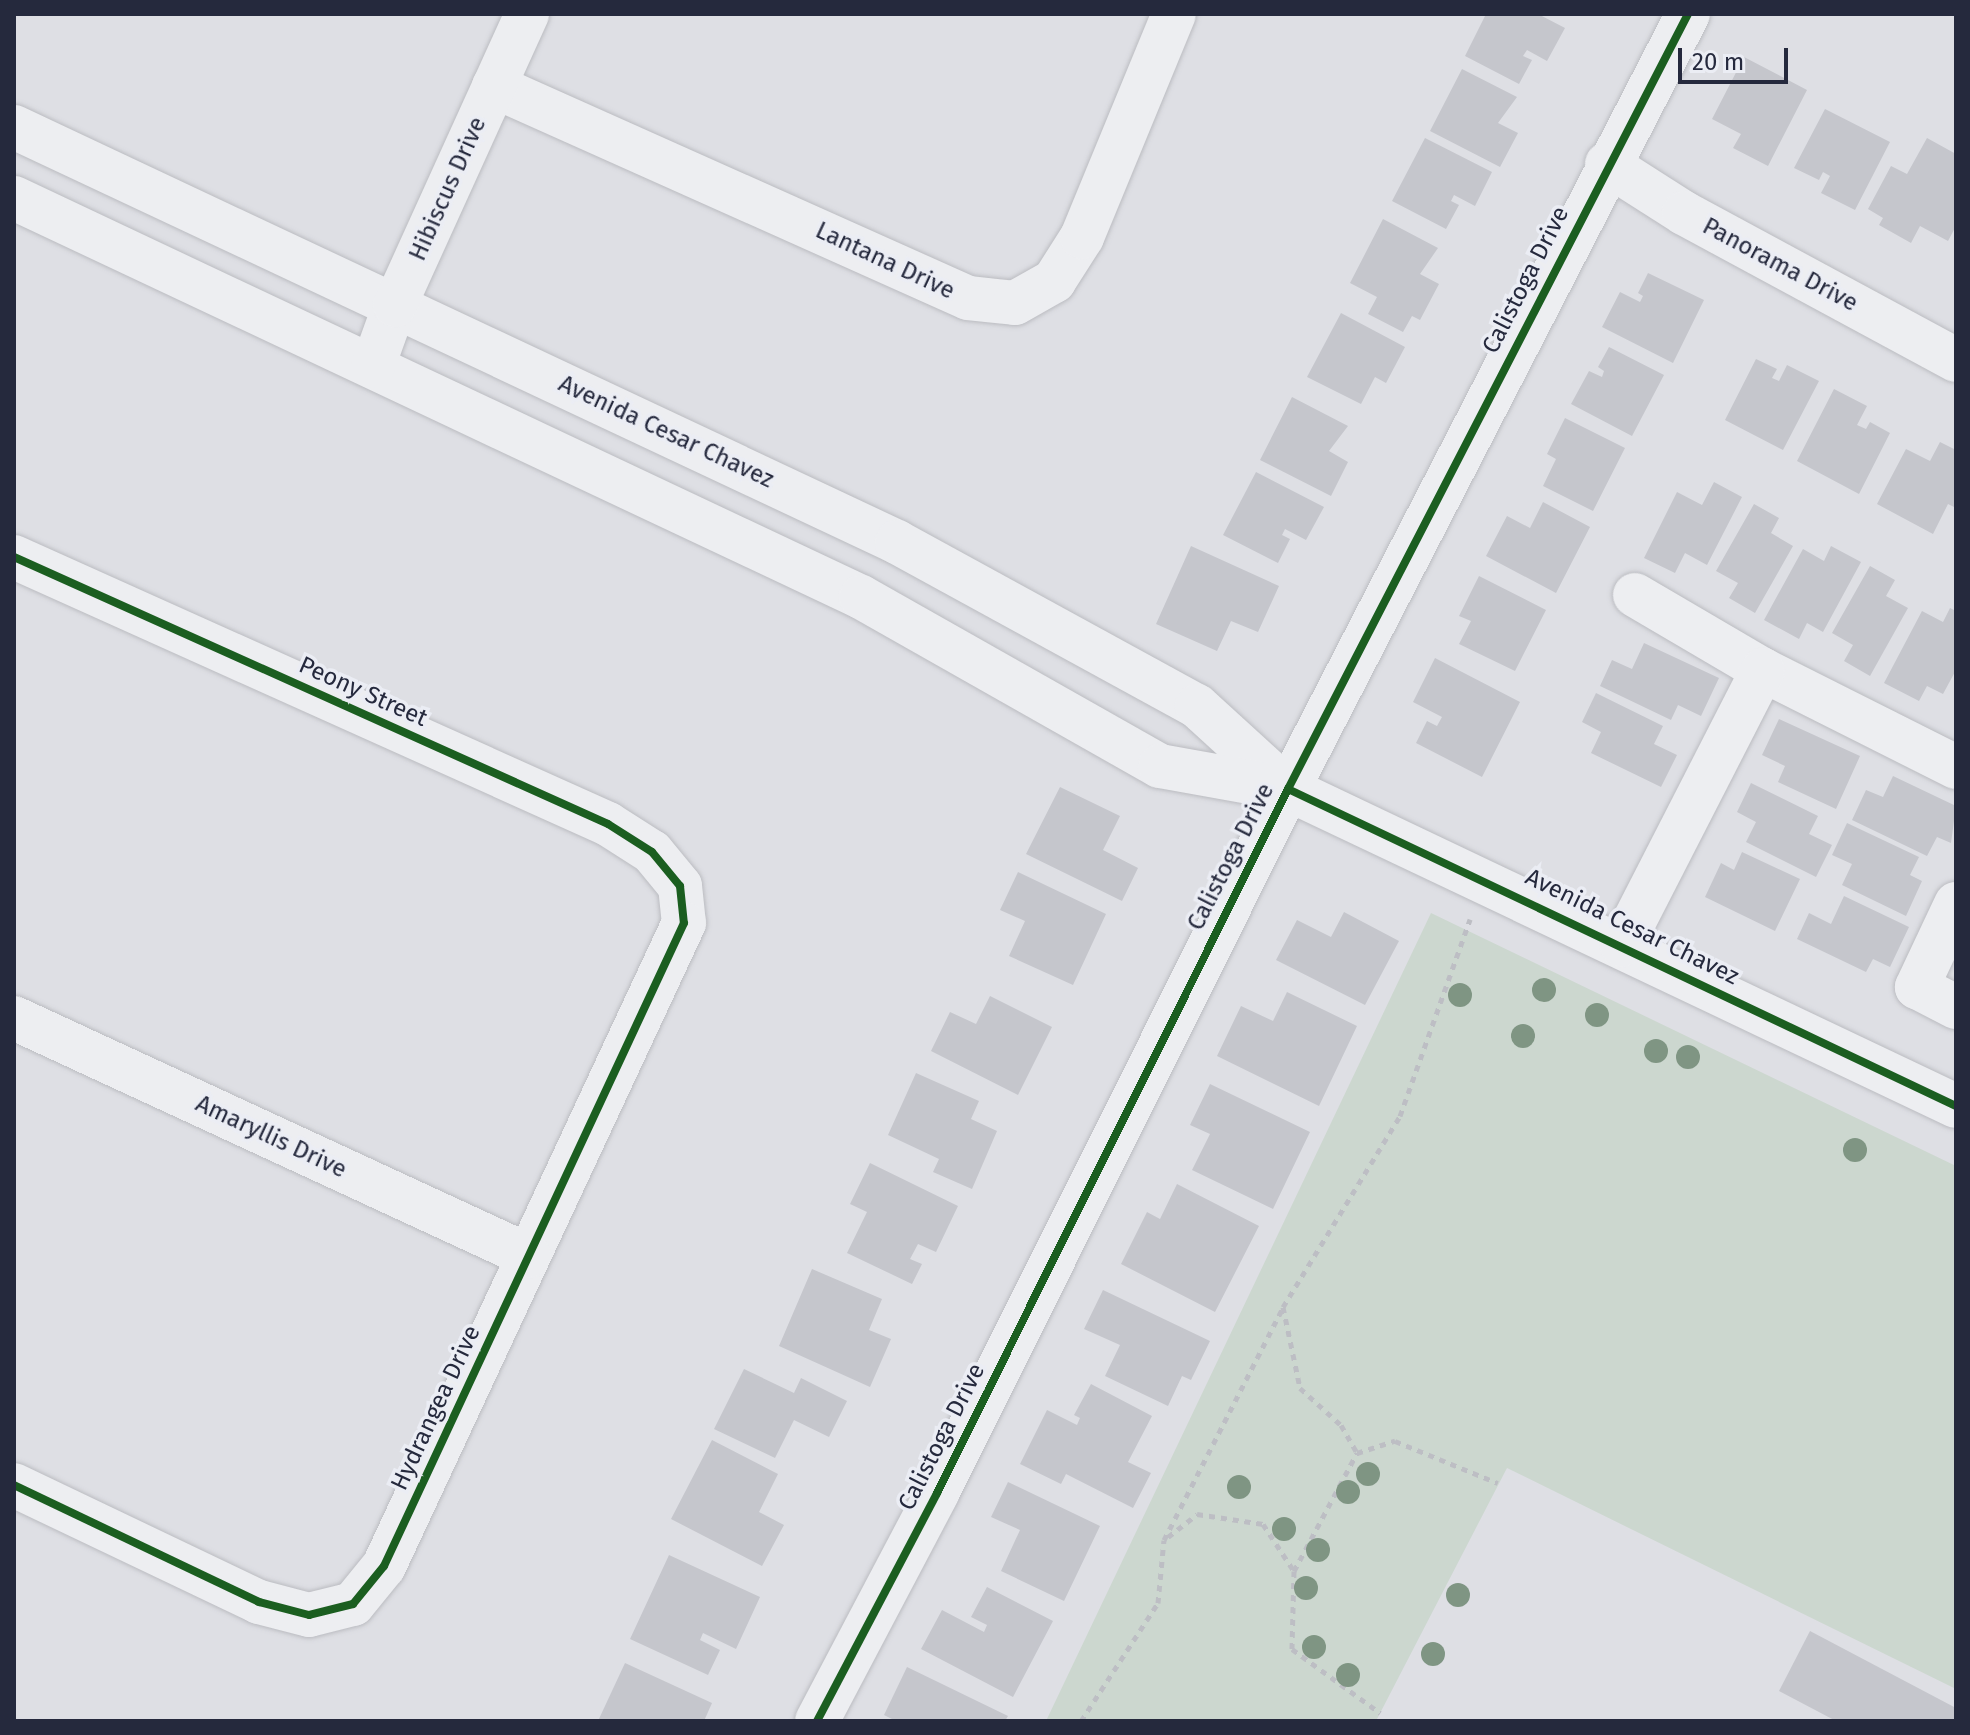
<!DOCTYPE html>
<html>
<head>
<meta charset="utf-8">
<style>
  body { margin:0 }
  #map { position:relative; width:1970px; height:1735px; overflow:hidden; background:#dedfe4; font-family:"Fira Sans",sans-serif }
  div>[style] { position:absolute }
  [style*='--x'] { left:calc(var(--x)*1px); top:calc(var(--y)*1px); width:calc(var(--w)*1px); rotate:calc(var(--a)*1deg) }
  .green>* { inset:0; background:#ccd7cf }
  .building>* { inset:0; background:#c5c6cc }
  .path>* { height:5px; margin-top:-2.5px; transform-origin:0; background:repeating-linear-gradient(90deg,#bdbec4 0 6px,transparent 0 12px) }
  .roads { filter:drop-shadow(0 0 2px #bbbcc1) drop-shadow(0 0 2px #bbbcc1) }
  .minor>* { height:44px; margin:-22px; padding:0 22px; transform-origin:22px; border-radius:22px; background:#edeef1 }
  .cycleway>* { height:8px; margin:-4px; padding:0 4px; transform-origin:4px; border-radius:4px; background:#1b5e20 }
  .trees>* { width:24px; height:24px; margin:-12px; border-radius:50%; background:#7f9583 }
  span { translate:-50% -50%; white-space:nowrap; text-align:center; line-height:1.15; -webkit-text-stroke:7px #ebedf4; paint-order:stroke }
  .street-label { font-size:24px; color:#25293d }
  .frame { position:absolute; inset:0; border:16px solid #25293d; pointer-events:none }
  .scale { position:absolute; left:1678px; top:48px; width:110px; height:36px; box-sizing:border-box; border:4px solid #25293d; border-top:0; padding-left:10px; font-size:24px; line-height:28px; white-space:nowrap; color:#25293d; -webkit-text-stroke:6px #ebedf4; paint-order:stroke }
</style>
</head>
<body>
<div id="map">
  <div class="green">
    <div style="clip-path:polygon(1431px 913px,1956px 1166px,1956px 1689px,1507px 1468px,1376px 1721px,1046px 1721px)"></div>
  </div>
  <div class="building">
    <div style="clip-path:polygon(1486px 14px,1538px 14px,1565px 28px,1547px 61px,1527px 50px,1523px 56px,1532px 60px,1519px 84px,1465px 56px)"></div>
    <div style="clip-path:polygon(1744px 57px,1807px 90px,1768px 166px,1733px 148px,1741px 134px,1712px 119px)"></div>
    <div style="clip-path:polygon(1462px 69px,1517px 97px,1498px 123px,1518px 133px,1500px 167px,1430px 131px)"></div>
    <div style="clip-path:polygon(1825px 109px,1890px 142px,1855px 210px,1821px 193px,1830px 176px,1823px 172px,1819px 180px,1794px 168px)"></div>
    <div style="clip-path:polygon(1425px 138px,1492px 172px,1475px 206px,1454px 195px,1451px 201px,1459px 205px,1446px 229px,1392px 201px)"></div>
    <div style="clip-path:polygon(1927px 138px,1956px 154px,1956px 226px,1948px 241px,1920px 226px,1911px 243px,1879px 225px,1883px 218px,1868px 209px,1891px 166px,1907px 174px)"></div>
    <div style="clip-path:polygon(1383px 219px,1438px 248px,1420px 274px,1439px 284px,1420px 320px,1412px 316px,1403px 332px,1368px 314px,1377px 297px,1350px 283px)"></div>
    <div style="clip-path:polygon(1648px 273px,1704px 300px,1673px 363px,1602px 327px,1620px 292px,1640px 302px,1643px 296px,1638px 293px)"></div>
    <div style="clip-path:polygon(1341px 313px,1405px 347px,1386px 383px,1375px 377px,1361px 404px,1307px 377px)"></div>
    <div style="clip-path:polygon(1609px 347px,1664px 375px,1632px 436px,1571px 404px,1589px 371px,1602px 377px,1604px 371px,1598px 367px)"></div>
    <div style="clip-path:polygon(1756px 359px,1777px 369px,1772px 378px,1779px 381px,1787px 365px,1819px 381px,1783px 450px,1725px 420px)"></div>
    <div style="clip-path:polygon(1834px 389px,1867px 406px,1857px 425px,1866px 429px,1870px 422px,1890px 433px,1859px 494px,1797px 461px)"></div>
    <div style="clip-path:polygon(1292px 397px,1348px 426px,1329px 451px,1348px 462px,1331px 496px,1260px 460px)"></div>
    <div style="clip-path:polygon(1565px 418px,1625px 448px,1593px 511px,1543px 486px,1556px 459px,1547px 454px)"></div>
    <div style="clip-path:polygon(1940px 442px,1956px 450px,1956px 508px,1948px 504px,1933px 534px,1877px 504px,1906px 449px,1930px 461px)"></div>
    <div style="clip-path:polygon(1256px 472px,1324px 507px,1306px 540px,1285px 529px,1282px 535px,1290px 539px,1278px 563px,1223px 535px)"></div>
    <div style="clip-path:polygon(1714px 482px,1742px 497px,1707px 565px,1685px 553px,1675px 573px,1644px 558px,1677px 492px,1702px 505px)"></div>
    <div style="clip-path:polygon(1543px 502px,1590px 527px,1556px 593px,1486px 556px,1507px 516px,1530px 528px)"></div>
    <div style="clip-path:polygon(1754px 504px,1779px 518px,1771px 533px,1793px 546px,1755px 613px,1729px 598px,1738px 583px,1716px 571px)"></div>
    <div style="clip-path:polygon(1191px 546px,1279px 586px,1258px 632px,1231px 621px,1217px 651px,1156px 624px)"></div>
    <div style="clip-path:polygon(1831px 546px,1861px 562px,1823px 632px,1807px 623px,1799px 639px,1764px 620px,1803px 549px,1824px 561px)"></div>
    <div style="clip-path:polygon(1870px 566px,1895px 580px,1886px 596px,1908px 608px,1870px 676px,1844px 661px,1853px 645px,1832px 633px)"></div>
    <div style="clip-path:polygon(1479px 576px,1546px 610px,1515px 671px,1459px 644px,1471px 621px,1459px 616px)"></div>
    <div style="clip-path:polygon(1950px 608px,1956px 611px,1956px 670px,1943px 694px,1927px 686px,1919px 701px,1884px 683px,1922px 611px,1943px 622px)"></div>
    <div style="clip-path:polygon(1644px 643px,1719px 678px,1701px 716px,1678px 705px,1671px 720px,1600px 686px,1612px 660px,1632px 669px)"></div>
    <div style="clip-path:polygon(1435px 658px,1520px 702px,1482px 777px,1416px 743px,1427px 721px,1437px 726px,1442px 717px,1413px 702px)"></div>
    <div style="clip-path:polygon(1596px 693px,1663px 726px,1654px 744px,1677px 755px,1661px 787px,1591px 753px,1601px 732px,1582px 722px)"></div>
    <div style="clip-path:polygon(1779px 719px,1860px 756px,1836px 809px,1778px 782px,1785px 766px,1762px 755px)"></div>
    <div style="clip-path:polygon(1893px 776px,1956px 806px,1951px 843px,1937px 837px,1927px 856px,1852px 820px,1866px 790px,1883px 797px)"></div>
    <div style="clip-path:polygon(1751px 783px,1818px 816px,1809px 834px,1832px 845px,1816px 877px,1746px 842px,1756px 822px,1737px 812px)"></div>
    <div style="clip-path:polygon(1060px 787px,1120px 816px,1103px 850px,1138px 868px,1122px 901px,1026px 854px)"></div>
    <div style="clip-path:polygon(1847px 823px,1919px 857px,1910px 875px,1922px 881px,1906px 916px,1842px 885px,1852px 864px,1832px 855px)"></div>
    <div style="clip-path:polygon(1742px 852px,1800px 879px,1775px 931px,1705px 897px,1721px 863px,1734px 870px)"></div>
    <div style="clip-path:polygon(1018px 872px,1106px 914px,1073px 985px,1009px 956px,1025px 921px,1000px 910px)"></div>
    <div style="clip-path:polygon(1844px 896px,1909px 927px,1890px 967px,1873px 959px,1866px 972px,1797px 939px,1809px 913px,1831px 924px)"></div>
    <div style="clip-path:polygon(1344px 912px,1399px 941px,1365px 1005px,1276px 960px,1297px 920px,1331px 937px)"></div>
    <div style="clip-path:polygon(1287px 992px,1357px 1026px,1319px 1106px,1217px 1056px,1241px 1006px,1273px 1021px)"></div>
    <div style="clip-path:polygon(990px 996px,1052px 1027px,1018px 1095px,931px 1051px,950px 1012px,976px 1024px)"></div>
    <div style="clip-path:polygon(916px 1073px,979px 1101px,971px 1119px,997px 1131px,972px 1189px,933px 1172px,939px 1159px,888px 1135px)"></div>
    <div style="clip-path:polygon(1210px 1084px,1310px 1132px,1273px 1209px,1192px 1170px,1210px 1134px,1190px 1125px)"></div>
    <div style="clip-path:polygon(870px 1163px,958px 1206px,936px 1252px,918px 1244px,910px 1259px,922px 1264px,912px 1284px,847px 1253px,867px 1212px,850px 1204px)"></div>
    <div style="clip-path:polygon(1177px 1184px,1259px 1226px,1215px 1312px,1121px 1264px,1147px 1212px,1160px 1219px)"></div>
    <div style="clip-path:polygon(812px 1269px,882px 1299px,869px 1330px,891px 1339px,870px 1387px,779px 1346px)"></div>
    <div style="clip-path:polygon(1103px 1290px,1210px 1341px,1191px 1380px,1182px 1376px,1168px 1406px,1105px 1376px,1120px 1345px,1084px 1329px)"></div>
    <div style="clip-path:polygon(744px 1369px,794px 1393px,801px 1378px,847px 1401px,829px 1437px,794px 1420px,775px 1458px,714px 1429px)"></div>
    <div style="clip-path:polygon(1091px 1384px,1152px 1416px,1128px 1462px,1151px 1473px,1133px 1508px,1066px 1474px,1061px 1484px,1020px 1464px,1047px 1410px,1077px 1425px,1080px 1418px,1074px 1415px)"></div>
    <div style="clip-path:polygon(712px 1440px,778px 1474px,759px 1512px,784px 1525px,762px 1566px,671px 1519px)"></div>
    <div style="clip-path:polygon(1008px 1482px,1100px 1526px,1064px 1601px,1001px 1571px,1020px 1530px,991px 1517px)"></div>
    <div style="clip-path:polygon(669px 1555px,760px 1597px,736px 1649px,703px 1633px,700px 1640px,720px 1650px,708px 1675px,630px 1639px)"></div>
    <div style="clip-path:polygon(987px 1587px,1053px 1621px,1013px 1697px,921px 1649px,942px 1610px,984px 1632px,987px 1625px,971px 1617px)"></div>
    <div style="clip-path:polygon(1810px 1631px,1956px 1708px,1956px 1721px,1836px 1721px,1779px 1691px)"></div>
    <div style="clip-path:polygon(625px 1663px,712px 1703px,704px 1721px,598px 1721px)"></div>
    <div style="clip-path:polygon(907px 1667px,1008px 1716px,1005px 1721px,896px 1721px,884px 1715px)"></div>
  </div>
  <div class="path">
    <div style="--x:1283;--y:1307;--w:83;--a:78.1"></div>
    <div style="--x:1300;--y:1388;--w:55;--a:42.1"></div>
    <div style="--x:1341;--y:1425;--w:32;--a:60"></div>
    <div style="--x:1168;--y:1537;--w:37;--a:-38"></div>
    <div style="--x:1197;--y:1514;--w:67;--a:8.6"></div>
    <div style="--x:1263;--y:1524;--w:56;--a:56.6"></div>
    <div style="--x:1294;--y:1571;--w:78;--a:91.5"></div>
    <div style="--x:1292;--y:1649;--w:109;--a:36"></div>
    <div style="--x:1294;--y:1571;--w:134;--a:-61.9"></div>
    <div style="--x:1357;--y:1453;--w:40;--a:-18"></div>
    <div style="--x:1395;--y:1441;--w:111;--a:22.2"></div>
    <div style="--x:1081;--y:1721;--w:141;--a:-56.9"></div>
    <div style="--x:1158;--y:1603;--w:63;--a:-84.6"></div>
    <div style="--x:1164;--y:1540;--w:262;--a:-62.9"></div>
    <div style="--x:1283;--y:1307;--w:224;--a:-58.5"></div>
    <div style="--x:1400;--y:1116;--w:209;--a:-70.4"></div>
  </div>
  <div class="roads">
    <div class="minor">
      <div style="--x:494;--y:86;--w:519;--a:24.1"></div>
      <div style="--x:968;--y:298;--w:47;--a:6.1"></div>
      <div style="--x:1015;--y:303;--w:45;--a:-29.4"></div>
      <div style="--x:1054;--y:281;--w:52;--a:-57.5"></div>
      <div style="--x:1082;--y:237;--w:241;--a:-67.6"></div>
      <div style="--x:14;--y:127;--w:976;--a:25.17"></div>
      <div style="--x:897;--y:542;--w:342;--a:28.7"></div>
      <div style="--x:1197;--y:706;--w:123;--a:42.4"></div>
      <div style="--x:1607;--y:164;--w:91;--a:32.5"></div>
      <div style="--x:1684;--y:213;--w:309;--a:28.4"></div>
      <div style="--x:14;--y:198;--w:936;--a:25.22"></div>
      <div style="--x:861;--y:597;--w:343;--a:29.5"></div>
      <div style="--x:1160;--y:766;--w:130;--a:10.2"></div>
      <div style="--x:1288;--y:789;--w:739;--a:25.39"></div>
      <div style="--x:373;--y:366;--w:65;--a:-70.2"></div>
      <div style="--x:395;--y:305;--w:320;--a:-65.6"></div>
      <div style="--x:14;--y:557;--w:651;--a:24.2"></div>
      <div style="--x:608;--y:824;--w:52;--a:32.5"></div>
      <div style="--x:652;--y:852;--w:44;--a:50.5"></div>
      <div style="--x:680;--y:886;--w:37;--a:84"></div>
      <div style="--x:684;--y:923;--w:710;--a:115.01"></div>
      <div style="--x:384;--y:1566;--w:49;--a:129.2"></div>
      <div style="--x:353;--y:1604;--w:45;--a:166"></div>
      <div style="--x:309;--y:1615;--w:52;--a:-165.4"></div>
      <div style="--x:259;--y:1602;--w:272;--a:-154.5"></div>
      <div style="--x:1635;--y:595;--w:148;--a:30.4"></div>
      <div style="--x:1763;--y:670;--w:216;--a:26.7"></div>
      <div style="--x:1956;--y:904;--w:92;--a:115.2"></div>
      <div style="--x:1917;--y:987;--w:44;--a:27.1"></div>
      <div style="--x:1622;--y:945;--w:309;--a:-62.9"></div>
      <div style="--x:14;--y:1018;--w:567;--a:24.8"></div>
      <div style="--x:817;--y:1721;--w:258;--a:-62.2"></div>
      <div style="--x:937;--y:1493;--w:787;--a:-63.5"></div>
      <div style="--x:1288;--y:789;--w:872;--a:-62.7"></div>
    </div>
  </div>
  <div class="cycleway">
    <div style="--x:14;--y:557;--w:651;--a:24.2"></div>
    <div style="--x:608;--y:824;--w:52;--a:32.5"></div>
    <div style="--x:652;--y:852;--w:44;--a:50.5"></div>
    <div style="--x:680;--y:886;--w:37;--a:84"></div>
    <div style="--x:684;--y:923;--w:710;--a:115.01"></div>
    <div style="--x:384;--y:1566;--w:49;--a:129.2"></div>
    <div style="--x:353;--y:1604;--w:45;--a:166"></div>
    <div style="--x:309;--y:1615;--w:52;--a:-165.4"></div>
    <div style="--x:259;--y:1602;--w:272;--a:-154.5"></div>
    <div style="--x:1288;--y:789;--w:739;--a:25.39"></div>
    <div style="--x:817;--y:1721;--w:258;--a:-62.2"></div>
    <div style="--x:937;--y:1493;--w:787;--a:-63.5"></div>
    <div style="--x:1288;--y:789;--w:872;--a:-62.7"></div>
  </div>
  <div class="trees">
    <div style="left:1544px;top:990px"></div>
    <div style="left:1460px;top:995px"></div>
    <div style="left:1597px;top:1015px"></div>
    <div style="left:1523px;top:1036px"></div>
    <div style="left:1656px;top:1051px"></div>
    <div style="left:1688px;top:1057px"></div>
    <div style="left:1855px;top:1150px"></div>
    <div style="left:1368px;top:1474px"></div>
    <div style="left:1239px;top:1487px"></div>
    <div style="left:1348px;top:1492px"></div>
    <div style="left:1284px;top:1529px"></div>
    <div style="left:1318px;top:1550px"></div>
    <div style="left:1306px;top:1588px"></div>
    <div style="left:1458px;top:1595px"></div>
    <div style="left:1314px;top:1647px"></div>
    <div style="left:1433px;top:1654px"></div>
    <div style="left:1348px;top:1675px"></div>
  </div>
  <div class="street-label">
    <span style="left:448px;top:189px;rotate:-66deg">Hibiscus Drive</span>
    <span style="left:885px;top:261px;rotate:25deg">Lantana Drive</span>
    <span style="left:1780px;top:265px;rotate:28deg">Panorama Drive</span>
    <span style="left:1526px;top:280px;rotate:-63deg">Calistoga Drive</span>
    <span style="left:666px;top:432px;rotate:25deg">Avenida Cesar Chavez</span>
    <span style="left:363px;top:692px;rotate:24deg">Peony Street</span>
    <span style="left:1231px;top:857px;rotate:-63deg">Calistoga Drive</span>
    <span style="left:1632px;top:927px;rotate:26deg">Avenida Cesar Chavez</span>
    <span style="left:271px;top:1137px;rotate:25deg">Amaryllis Drive</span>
    <span style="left:436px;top:1408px;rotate:-65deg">Hydrangea Drive</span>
    <span style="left:942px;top:1437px;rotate:-63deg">Calistoga Drive</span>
  </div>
  <div class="frame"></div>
  <div class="scale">20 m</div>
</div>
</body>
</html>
